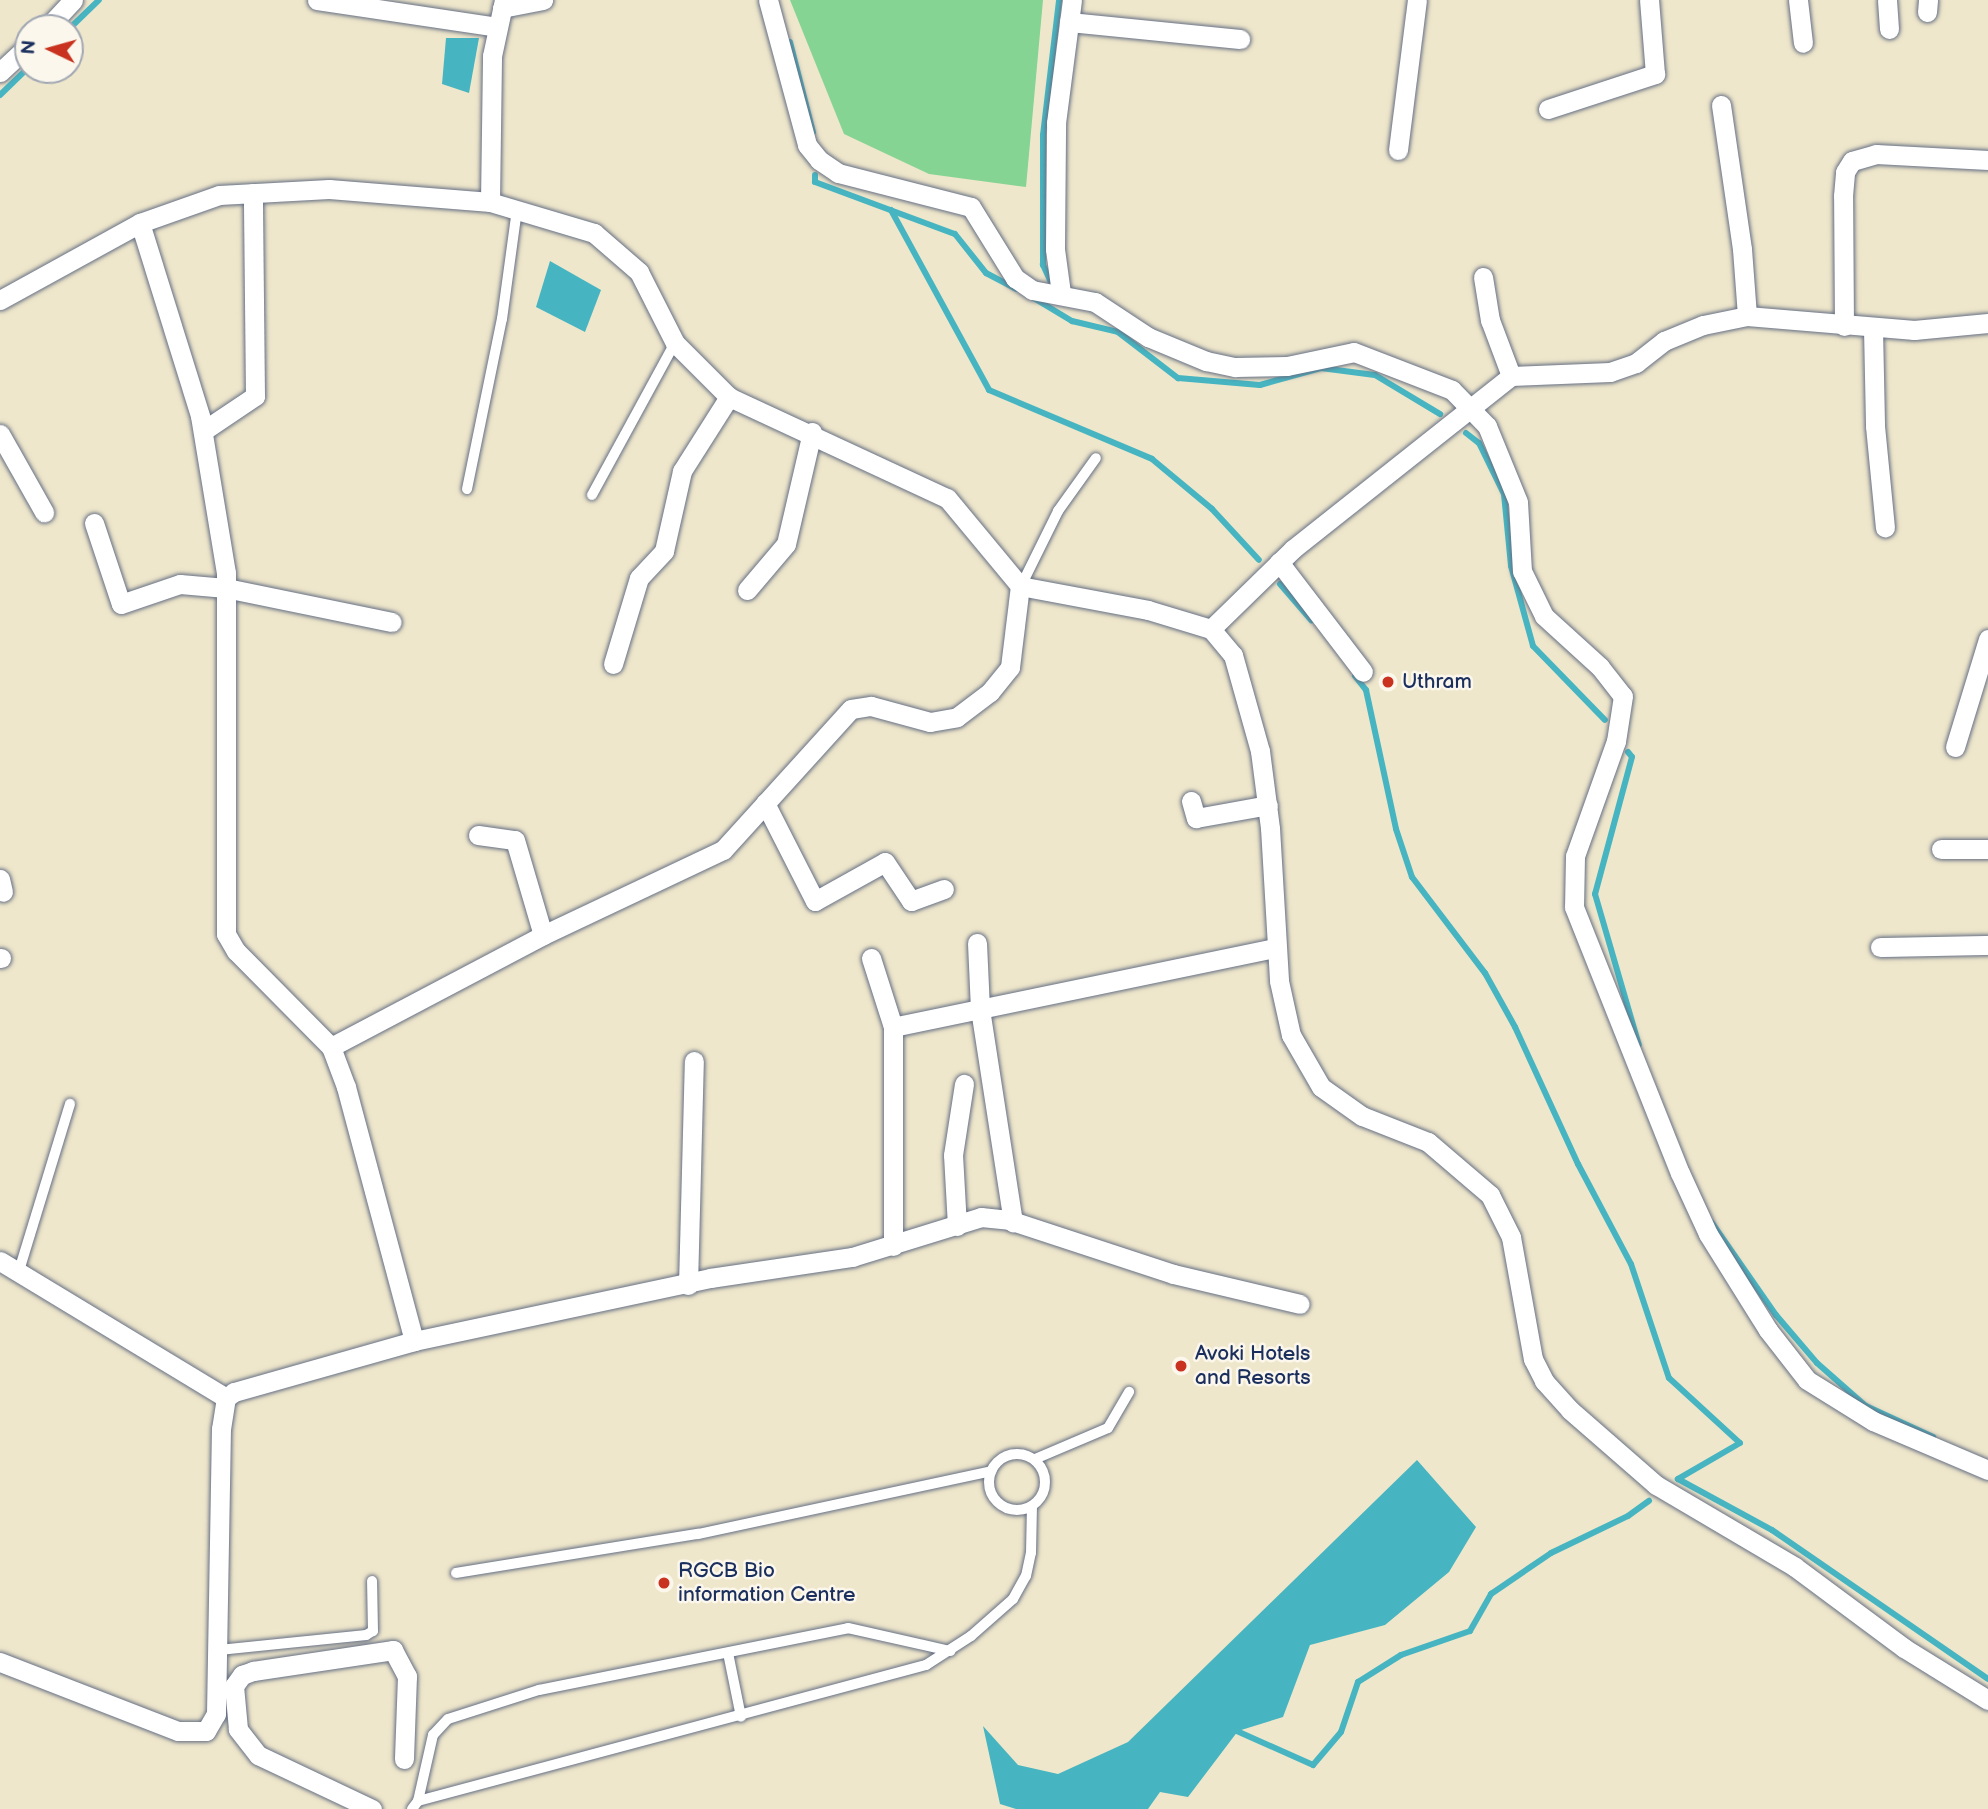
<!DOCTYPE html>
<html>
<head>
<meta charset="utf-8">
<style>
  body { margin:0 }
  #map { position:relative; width:1988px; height:1809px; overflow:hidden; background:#efe7cb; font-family:"Balsamiq Sans",sans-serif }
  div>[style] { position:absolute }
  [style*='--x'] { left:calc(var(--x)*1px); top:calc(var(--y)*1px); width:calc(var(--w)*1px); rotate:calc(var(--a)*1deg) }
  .green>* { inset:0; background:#86d493 }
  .water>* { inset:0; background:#47b5c1 }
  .stream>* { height:6px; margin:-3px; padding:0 3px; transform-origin:3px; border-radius:3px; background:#47b5c1 }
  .roads { filter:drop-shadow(0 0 2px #656f84) drop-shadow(0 0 2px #656f84) }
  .lane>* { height:10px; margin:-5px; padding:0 5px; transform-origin:5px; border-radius:5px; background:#fff }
  .lane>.ring { margin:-5px; padding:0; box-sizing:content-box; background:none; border:10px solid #fff; border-radius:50% }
  .street>* { height:19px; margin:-9.5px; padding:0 9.5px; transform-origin:9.5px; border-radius:9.5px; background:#fff }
  .dots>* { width:19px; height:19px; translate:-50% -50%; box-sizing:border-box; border:4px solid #fbf7ec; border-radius:50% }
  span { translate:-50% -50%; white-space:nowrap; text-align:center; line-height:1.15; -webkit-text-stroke:5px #fbf7ec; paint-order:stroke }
  .poi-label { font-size:21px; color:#1b2f5e }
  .left { translate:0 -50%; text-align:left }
  .north { position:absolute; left:14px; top:14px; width:70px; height:70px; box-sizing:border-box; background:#fbf7ec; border:2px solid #a1a7b3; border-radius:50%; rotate:275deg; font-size:19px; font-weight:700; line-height:28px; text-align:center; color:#1b2f5e }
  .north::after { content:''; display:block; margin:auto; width:24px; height:32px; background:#c8321e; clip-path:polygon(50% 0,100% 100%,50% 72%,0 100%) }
</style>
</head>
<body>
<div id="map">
  <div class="green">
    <div style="clip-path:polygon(790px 0,1043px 0,1026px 187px,929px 174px,844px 134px)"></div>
  </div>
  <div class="water">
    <div style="clip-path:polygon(446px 38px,479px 38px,469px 93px,442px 84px)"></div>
    <div style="clip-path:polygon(550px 261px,601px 290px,585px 332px,536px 307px)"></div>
    <div style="clip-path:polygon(1417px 1460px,1476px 1527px,1449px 1572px,1385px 1625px,1310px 1645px,1283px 1717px,1238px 1731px,1188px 1797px,1160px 1792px,1148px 1809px,1016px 1809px,1000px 1804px,983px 1726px,1018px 1765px,1058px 1774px,1128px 1742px)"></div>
  </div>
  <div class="stream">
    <div style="--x:70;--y:28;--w:40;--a:-44"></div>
    <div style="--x:790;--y:42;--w:93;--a:75.7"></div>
    <div style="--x:0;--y:95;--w:39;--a:-44"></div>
    <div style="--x:815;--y:175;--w:7;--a:90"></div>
    <div style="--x:815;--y:182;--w:149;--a:20.4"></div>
    <div style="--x:955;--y:234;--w:50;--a:51.5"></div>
    <div style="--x:986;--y:273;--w:34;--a:28"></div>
    <div style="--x:891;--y:210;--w:205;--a:61.4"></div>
    <div style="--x:989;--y:390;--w:177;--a:22.9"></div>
    <div style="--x:1152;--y:459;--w:78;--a:39.8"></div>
    <div style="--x:1212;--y:509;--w:69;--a:47.3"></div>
    <div style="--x:1050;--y:280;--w:17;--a:-115"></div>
    <div style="--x:1043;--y:265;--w:130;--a:-90"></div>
    <div style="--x:1043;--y:135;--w:136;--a:-83.2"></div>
    <div style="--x:1032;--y:297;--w:47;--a:31"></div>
    <div style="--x:1072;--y:321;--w:47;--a:13.4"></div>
    <div style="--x:1118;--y:332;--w:76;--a:37.5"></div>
    <div style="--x:1178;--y:378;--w:82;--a:4.9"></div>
    <div style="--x:1260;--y:385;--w:63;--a:-15.6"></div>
    <div style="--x:1321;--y:368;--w:54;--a:7.4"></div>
    <div style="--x:1375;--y:375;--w:76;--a:31"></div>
    <div style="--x:1466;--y:433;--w:16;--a:38"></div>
    <div style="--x:1479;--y:443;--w:57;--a:63.9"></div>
    <div style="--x:1504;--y:494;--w:72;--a:84.4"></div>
    <div style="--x:1511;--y:566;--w:83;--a:74.6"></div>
    <div style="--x:1533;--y:646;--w:103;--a:45.8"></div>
    <div style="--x:1280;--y:584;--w:48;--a:49.3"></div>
    <div style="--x:1355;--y:676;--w:18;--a:52"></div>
    <div style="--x:1366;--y:690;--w:142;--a:77.8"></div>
    <div style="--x:1396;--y:829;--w:51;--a:71.6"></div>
    <div style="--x:1412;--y:877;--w:121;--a:52.8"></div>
    <div style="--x:1485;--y:973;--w:62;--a:60.9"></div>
    <div style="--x:1515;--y:1027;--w:151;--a:65.3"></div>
    <div style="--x:1578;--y:1164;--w:113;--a:62.1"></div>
    <div style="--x:1631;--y:1264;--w:120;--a:71.6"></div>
    <div style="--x:1669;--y:1378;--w:96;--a:42.5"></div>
    <div style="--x:1740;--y:1443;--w:72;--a:149.9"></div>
    <div style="--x:1678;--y:1479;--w:107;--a:28.5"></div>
    <div style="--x:1772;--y:1530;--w:262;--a:34.6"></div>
    <div style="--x:1628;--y:752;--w:6;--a:51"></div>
    <div style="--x:1632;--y:757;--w:142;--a:105.1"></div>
    <div style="--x:1595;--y:894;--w:157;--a:73.8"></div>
    <div style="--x:1712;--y:1223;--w:112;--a:55.2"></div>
    <div style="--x:1776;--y:1315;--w:63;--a:49.5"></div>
    <div style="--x:1817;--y:1363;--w:65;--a:41.3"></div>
    <div style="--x:1866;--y:1406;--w:74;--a:24.8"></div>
    <div style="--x:1230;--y:1728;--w:91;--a:24"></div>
    <div style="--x:1313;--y:1765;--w:43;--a:-49.7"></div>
    <div style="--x:1341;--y:1732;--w:53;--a:-71.2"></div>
    <div style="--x:1358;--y:1682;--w:51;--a:-32.1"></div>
    <div style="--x:1401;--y:1655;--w:73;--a:-19.2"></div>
    <div style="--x:1470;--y:1631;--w:43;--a:-60.4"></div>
    <div style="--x:1491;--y:1594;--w:73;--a:-34.3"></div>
    <div style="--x:1551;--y:1553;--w:85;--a:-25.7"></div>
    <div style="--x:1628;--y:1516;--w:26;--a:-36"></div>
  </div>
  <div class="roads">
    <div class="lane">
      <div style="--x:467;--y:489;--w:174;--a:-78.4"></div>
      <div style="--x:502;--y:319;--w:111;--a:-82.2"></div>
      <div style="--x:592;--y:495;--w:173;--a:-61.4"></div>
      <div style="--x:1021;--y:586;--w:84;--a:-63.7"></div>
      <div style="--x:1058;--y:511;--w:65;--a:-54.4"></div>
      <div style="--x:18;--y:1274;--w:178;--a:-73"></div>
      <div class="ring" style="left:989px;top:1454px;width:46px;height:46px"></div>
      <div style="--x:1035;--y:1459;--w:79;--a:-23"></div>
      <div style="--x:1108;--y:1428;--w:42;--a:-59.7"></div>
      <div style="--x:456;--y:1573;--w:245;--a:-9.2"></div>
      <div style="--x:698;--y:1534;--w:300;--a:-12.1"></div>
      <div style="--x:219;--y:1650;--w:148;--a:-5.8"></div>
      <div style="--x:366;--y:1635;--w:8;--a:-30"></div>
      <div style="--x:373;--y:1631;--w:50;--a:-91.1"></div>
      <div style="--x:728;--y:1653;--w:65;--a:78.5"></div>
      <div style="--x:418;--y:1801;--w:68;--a:-77.2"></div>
      <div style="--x:433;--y:1735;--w:22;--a:-47"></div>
      <div style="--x:448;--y:1719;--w:96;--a:-17.7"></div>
      <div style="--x:539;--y:1690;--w:315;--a:-11.3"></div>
      <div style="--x:848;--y:1628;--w:105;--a:12.7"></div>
      <div style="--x:412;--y:1809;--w:10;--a:-53"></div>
      <div style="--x:418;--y:1801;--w:526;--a:-14.99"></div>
      <div style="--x:926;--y:1665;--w:54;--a:-32.8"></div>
      <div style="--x:971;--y:1636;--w:56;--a:-41.4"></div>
      <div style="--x:1013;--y:1599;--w:26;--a:-61"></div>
      <div style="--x:1026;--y:1576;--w:24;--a:-78"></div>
      <div style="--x:1031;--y:1553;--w:47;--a:-88.8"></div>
    </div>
    <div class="street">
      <div style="--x:317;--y:0;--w:182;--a:8.5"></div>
      <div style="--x:768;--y:0;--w:150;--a:74.9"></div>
      <div style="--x:807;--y:145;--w:19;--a:51"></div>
      <div style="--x:819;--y:160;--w:23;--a:34"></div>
      <div style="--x:838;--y:173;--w:137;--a:14.3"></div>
      <div style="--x:971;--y:207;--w:84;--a:58.2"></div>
      <div style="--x:1015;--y:278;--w:21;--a:35"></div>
      <div style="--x:1032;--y:290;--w:64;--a:10.8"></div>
      <div style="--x:1095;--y:302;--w:64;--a:33.4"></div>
      <div style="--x:1148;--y:337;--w:63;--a:22.5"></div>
      <div style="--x:1206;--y:361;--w:30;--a:12"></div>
      <div style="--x:1235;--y:367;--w:52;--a:-1.1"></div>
      <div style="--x:1287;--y:366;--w:68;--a:-11.8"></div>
      <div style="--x:1354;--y:352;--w:105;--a:21.2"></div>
      <div style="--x:1452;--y:390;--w:50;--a:45.8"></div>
      <div style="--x:1487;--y:426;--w:82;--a:67.8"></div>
      <div style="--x:1518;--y:502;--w:69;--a:86.7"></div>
      <div style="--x:1522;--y:571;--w:50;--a:63.9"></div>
      <div style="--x:1544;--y:616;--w:76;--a:42.3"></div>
      <div style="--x:1600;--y:667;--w:37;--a:52"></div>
      <div style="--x:1623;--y:696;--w:46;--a:98.8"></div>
      <div style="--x:1616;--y:741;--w:122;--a:109.6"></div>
      <div style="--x:1575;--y:856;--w:51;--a:91.1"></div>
      <div style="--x:1574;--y:907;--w:286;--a:68.3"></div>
      <div style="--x:1680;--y:1173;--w:67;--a:65.3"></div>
      <div style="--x:1708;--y:1234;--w:113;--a:58"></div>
      <div style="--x:1768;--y:1330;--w:63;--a:52"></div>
      <div style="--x:1807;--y:1380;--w:78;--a:31.8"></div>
      <div style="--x:1873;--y:1421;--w:125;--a:23.1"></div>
      <div style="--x:1798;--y:0;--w:43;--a:83.4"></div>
      <div style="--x:1887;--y:0;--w:29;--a:86"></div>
      <div style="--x:502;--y:8;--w:42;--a:-11"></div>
      <div style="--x:1927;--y:12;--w:12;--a:-85"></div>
      <div style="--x:1069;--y:22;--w:172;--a:5.7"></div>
      <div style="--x:47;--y:28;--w:38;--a:-47"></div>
      <div style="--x:0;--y:72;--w:38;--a:-43"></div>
      <div style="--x:1721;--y:105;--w:146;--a:81.7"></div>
      <div style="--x:1742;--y:249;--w:67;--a:85.7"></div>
      <div style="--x:1548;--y:109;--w:113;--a:-18.1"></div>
      <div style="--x:1655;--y:74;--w:74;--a:-94.6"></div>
      <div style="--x:1398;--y:150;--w:151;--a:-82.8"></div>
      <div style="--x:490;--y:202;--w:146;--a:-89.2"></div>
      <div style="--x:492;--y:56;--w:57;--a:-77.9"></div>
      <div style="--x:140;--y:223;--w:202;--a:72.7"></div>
      <div style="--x:200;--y:416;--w:159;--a:80.6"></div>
      <div style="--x:226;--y:573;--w:361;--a:90"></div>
      <div style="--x:226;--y:934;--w:20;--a:60"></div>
      <div style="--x:236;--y:951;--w:135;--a:45.3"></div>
      <div style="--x:331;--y:1047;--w:43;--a:69.4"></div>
      <div style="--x:346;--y:1087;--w:263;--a:75"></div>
      <div style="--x:1483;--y:277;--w:44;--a:80.8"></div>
      <div style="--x:1490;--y:320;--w:60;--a:69.4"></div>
      <div style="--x:1061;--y:293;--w:44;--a:-97.8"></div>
      <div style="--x:1055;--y:249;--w:126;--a:-89.5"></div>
      <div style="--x:1056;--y:123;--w:124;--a:-82.6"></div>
      <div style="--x:0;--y:300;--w:160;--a:-28.8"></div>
      <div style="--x:140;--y:223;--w:84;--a:-19.5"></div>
      <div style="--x:219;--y:195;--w:110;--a:-3.1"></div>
      <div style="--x:329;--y:189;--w:162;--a:4.6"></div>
      <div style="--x:490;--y:202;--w:109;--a:16.6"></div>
      <div style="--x:594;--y:233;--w:60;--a:40.9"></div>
      <div style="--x:639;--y:272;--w:80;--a:63.1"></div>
      <div style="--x:675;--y:343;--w:76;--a:45"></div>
      <div style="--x:729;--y:397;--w:240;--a:24.9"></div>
      <div style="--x:947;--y:498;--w:114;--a:50.3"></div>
      <div style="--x:1020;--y:586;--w:130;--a:10.6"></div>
      <div style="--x:1148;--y:610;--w:66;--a:16.8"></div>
      <div style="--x:1211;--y:629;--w:34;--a:50"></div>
      <div style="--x:1233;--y:655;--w:100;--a:74.3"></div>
      <div style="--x:1260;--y:751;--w:78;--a:82.6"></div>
      <div style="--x:1270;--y:828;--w:153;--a:86.6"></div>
      <div style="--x:1279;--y:981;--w:55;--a:77.5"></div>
      <div style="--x:1291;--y:1035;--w:60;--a:60"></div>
      <div style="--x:1321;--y:1087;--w:50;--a:35.3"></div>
      <div style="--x:1362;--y:1116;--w:71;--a:21.5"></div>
      <div style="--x:1428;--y:1142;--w:82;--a:40.5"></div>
      <div style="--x:1490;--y:1195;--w:47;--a:63.4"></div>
      <div style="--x:1511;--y:1237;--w:124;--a:79.8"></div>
      <div style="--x:1533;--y:1359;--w:25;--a:63"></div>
      <div style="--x:1544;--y:1381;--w:39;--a:48"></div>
      <div style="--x:1570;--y:1410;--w:114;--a:41.1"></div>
      <div style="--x:1656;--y:1485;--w:161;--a:30.5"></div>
      <div style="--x:1795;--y:1567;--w:136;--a:36.6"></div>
      <div style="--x:1904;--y:1648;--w:99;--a:31.8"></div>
      <div style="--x:1844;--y:326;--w:130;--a:-90.4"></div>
      <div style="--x:1843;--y:196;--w:24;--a:-85"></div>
      <div style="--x:1845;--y:172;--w:13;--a:-58"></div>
      <div style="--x:1852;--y:161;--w:25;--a:-16"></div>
      <div style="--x:1876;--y:154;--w:112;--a:3.1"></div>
      <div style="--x:1873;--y:328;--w:98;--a:88.8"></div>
      <div style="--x:1875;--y:426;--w:102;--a:84.4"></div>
      <div style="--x:203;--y:431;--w:63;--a:-33.9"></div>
      <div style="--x:255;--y:396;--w:203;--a:-90.6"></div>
      <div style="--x:0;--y:434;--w:90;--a:60.6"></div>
      <div style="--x:94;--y:523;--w:85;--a:71.6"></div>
      <div style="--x:121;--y:604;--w:62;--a:-18.7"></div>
      <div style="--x:180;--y:584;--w:46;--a:5"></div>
      <div style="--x:226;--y:588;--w:169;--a:11.6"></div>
      <div style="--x:1279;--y:562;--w:138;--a:52.6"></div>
      <div style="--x:747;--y:590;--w:60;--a:-49.7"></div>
      <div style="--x:786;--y:544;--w:115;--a:-76.9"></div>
      <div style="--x:1211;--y:629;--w:115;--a:-44.3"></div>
      <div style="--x:1293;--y:549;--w:278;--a:-38.4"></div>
      <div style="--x:1511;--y:376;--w:99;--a:-2.3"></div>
      <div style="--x:1610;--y:372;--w:28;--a:-19"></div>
      <div style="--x:1636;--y:363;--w:36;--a:-38"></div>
      <div style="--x:1664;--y:341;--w:42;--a:-22.3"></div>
      <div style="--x:1703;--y:325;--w:45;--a:-11.6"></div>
      <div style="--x:1747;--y:316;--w:168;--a:4.8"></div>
      <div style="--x:1914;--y:330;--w:74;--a:-5.4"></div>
      <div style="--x:613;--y:664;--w:90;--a:-73.2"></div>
      <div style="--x:639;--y:578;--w:37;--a:-47"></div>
      <div style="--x:664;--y:551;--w:82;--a:-77.3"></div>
      <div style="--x:682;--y:471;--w:88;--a:-57.6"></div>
      <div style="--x:1955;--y:747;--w:113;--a:-73"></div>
      <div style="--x:1191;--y:801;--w:18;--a:74"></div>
      <div style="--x:1196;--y:818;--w:73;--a:-10.2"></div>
      <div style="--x:765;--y:803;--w:110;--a:63"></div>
      <div style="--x:815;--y:901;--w:80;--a:-29.1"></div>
      <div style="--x:885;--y:862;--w:47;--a:56.3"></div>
      <div style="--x:911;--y:901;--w:35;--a:-20"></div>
      <div style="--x:478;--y:835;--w:37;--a:8"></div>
      <div style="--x:515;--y:840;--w:99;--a:73.6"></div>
      <div style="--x:1941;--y:849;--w:47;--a:0"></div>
      <div style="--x:0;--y:879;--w:13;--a:77"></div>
      <div style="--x:977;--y:943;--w:66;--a:87.4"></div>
      <div style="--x:980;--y:1009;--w:216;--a:81.2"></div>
      <div style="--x:1880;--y:947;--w:108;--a:-1.1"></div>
      <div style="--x:0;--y:958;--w:1;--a:0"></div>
      <div style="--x:871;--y:958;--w:72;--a:72.3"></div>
      <div style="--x:893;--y:1027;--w:219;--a:90"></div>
      <div style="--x:893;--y:1027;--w:390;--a:-11.7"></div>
      <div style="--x:331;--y:1047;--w:240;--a:-27.8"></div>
      <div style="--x:543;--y:935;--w:199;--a:-25.3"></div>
      <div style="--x:723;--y:850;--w:190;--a:-47.8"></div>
      <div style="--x:851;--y:709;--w:20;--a:-9"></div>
      <div style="--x:871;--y:706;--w:61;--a:15.2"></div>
      <div style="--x:930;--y:722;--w:27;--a:-10"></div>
      <div style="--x:957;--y:717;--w:41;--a:-37.1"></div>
      <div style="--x:990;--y:692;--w:32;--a:-51"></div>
      <div style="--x:1010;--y:667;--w:82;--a:-83"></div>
      <div style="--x:957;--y:1226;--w:71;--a:-93.2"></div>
      <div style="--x:953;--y:1155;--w:72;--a:-81.2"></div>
      <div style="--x:0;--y:1261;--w:264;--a:31.2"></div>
      <div style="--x:688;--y:1285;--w:224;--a:-88.5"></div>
      <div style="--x:0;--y:1662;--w:191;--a:21.2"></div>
      <div style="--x:178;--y:1731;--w:28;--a:0"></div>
      <div style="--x:206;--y:1731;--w:20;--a:-60"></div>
      <div style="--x:216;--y:1714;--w:285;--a:-89"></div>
      <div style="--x:221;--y:1429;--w:31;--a:-81"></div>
      <div style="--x:226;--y:1398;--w:10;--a:-37"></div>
      <div style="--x:234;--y:1392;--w:187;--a:-15.8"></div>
      <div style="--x:414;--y:1341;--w:303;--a:-12"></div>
      <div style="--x:710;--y:1278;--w:144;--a:-8.4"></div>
      <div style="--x:852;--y:1257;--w:135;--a:-17.2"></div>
      <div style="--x:981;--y:1217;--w:28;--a:6"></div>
      <div style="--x:1009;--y:1220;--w:173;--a:18.2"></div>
      <div style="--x:1173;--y:1274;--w:130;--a:13.3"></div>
      <div style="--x:372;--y:1809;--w:126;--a:-154.7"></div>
      <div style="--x:258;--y:1755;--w:33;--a:-128"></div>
      <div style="--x:238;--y:1729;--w:43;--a:-95.3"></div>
      <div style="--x:234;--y:1686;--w:14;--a:-54"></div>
      <div style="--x:242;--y:1675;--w:12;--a:-20"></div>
      <div style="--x:253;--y:1671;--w:142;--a:-8.5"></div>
      <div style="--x:393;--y:1650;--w:30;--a:62"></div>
      <div style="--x:407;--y:1676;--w:83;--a:92.1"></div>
    </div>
  </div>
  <div class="dots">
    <div style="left:1388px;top:682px;background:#c8321e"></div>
    <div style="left:1181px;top:1366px;background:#c8321e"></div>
    <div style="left:664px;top:1583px;background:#c8321e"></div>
  </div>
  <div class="poi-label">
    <span class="left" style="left:1402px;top:682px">Uthram</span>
    <span class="left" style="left:1195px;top:1366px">Avoki Hotels<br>and Resorts</span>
    <span class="left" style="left:678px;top:1583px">RGCB Bio<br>information Centre</span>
  </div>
  <div class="north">N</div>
</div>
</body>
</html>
